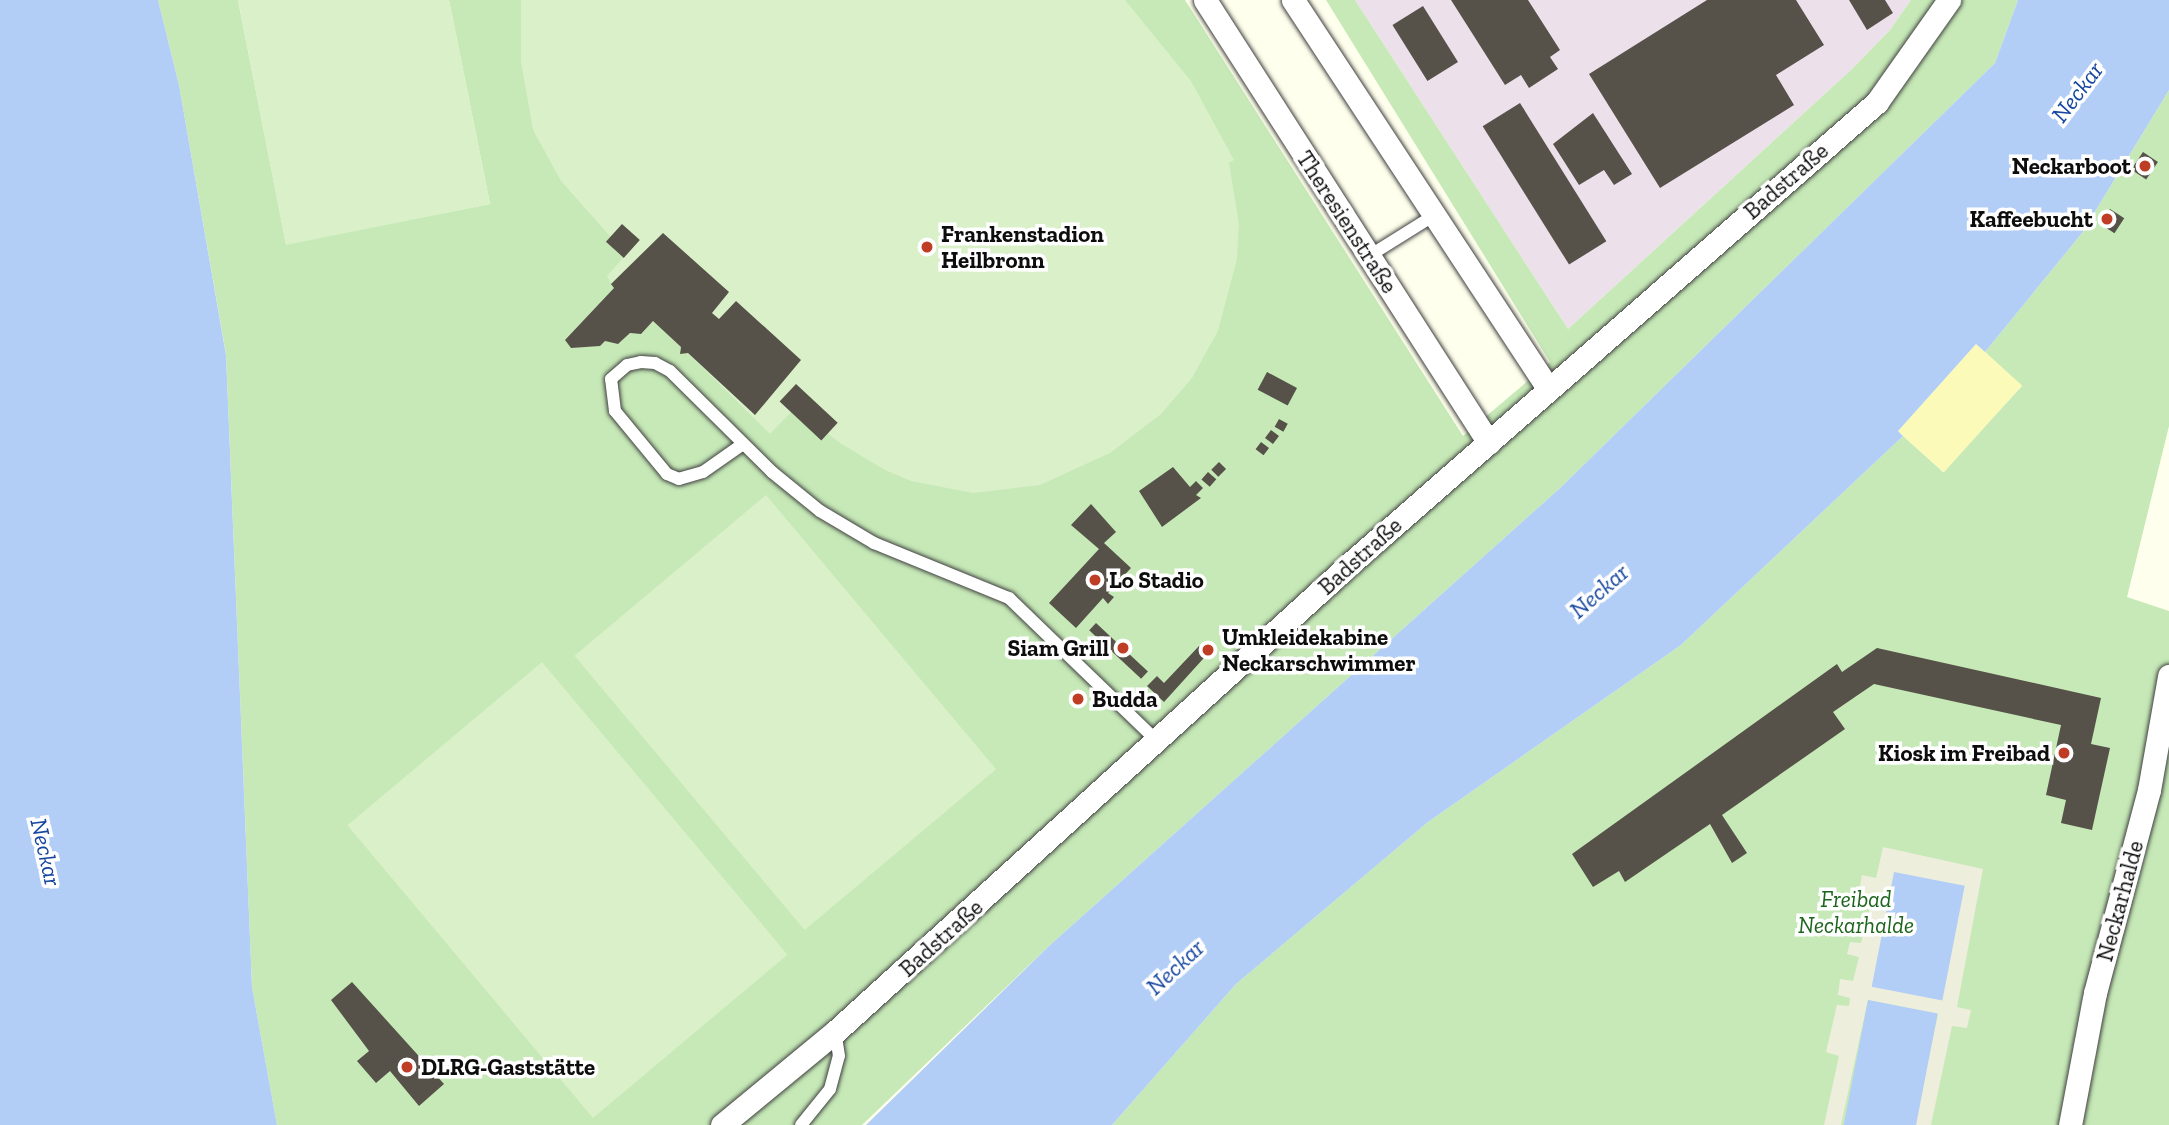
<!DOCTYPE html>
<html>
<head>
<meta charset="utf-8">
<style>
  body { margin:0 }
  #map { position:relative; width:2169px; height:1125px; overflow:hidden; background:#ffffed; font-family:"Zilla Slab",serif }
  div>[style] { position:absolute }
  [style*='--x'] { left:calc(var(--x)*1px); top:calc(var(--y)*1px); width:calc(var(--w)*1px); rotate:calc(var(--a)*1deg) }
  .industrial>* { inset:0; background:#ece1eb }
  .green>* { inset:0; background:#c6e9b7 }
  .sand>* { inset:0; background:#fbfab9; transform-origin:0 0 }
  .pitch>* { inset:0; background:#daf0c9; transform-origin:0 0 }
  .plaza>* { inset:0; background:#eed }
  .water>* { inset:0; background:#b2cef6; transform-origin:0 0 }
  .building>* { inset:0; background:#565149; transform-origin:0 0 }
  .roads { filter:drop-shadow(0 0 2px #404040) drop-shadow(0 0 2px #404040) }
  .lane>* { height:12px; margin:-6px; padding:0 6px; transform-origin:6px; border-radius:6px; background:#fff }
  .street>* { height:23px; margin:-11.5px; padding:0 11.5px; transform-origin:11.5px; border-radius:11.5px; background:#fff }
  .dots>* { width:19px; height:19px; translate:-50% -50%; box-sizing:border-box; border:4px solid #fff; border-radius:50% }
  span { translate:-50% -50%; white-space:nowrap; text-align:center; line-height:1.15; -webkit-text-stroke:7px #fff; paint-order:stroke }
  .poi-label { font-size:23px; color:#0d0d0d; font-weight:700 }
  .right { translate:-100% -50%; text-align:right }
  .left { translate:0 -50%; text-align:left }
  .street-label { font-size:23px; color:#0d0d0d }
  .park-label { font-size:23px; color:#1d651d; font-style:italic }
  .water-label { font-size:24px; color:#16469f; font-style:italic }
</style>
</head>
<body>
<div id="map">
  <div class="industrial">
    <div style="clip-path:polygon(1355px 0,1911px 0,1890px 30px,1851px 70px,1568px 329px)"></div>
  </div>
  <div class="green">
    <div style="clip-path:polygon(158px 0,238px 0,286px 244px,490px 204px,449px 0,1185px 0,1463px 436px,1550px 362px,1326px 0,1355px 0,1568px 329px,1851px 70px,1890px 30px,1911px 0,2018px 0,1995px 63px,1559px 489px,1049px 946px,862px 1125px,277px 1125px,252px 987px,226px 354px,179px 85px)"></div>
    <div style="clip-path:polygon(2169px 90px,2169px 426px,2127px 597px,2169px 611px,2169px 1125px,1112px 1125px,1236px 984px,1428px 822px,1681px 645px,1903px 436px,1943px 472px,2022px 386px,1985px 352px,2082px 233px)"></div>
  </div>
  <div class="sand">
    <div style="left:1976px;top:344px;width:62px;height:117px;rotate:42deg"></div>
  </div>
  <div class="pitch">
    <div style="clip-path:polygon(238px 0,449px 0,490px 204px,286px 245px)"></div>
    <div style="clip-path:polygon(521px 0,1125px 0,1191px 81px,1234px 160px,1229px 163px,1239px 224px,1237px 259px,1218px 331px,1192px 378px,1161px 414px,1110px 453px,1040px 485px,973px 493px,911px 481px,885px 470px,840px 443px,795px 408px,770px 434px,688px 353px,680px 354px,681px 347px,653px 321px,641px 334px,630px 333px,618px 344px,605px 341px,600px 346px,571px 348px,565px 340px,614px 288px,607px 276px,623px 258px,614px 249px,617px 244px,561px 181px,533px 130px,521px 62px)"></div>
    <div style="left:766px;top:495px;width:358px;height:250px;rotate:50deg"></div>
    <div style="left:542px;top:662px;width:382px;height:254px;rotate:50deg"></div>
  </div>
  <div class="plaza">
    <div style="clip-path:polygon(1883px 847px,1983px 869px,1957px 1007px,1971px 1010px,1967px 1028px,1952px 1026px,1931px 1125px,1914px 1125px,1938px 1014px,1868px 1000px,1841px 1125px,1824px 1125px,1839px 1056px,1826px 1052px,1837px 1005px,1849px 1006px,1850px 998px,1838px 995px,1840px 979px,1853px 981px,1859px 957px,1847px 954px,1850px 942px,1861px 943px,1872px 899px,1858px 896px,1862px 875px,1876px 878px)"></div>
  </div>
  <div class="water">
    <div style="clip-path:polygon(0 0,158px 0,179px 85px,226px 355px,252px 987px,277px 1125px,0 1125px)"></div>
    <div style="clip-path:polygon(2018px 0,2169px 0,2169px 90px,2082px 233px,1985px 352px,1976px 344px,1898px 431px,1903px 436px,1681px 645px,1428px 822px,1236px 984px,1112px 1125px,866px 1125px,1049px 946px,1559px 489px,1995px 63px)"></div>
    <div style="left:1894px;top:872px;width:72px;height:117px;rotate:11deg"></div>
    <div style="left:1868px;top:1000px;width:71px;height:128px;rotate:11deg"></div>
  </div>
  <div class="building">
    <div style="clip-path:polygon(1451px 0,1528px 0,1560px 50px,1550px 57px,1558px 69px,1529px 88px,1521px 75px,1505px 85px)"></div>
    <div style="clip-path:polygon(1707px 0,1796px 0,1824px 45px,1776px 75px,1794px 105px,1660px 188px,1589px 74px)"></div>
    <div style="clip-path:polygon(1849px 0,1885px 0,1893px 13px,1867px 30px)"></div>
    <div style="left:1423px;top:6px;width:66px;height:36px;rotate:58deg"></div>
    <div style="left:1520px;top:103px;width:163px;height:44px;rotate:58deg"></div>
    <div style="clip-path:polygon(1593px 113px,1632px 174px,1614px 185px,1604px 170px,1579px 185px,1553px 144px)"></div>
    <div style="left:2143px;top:152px;width:18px;height:21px;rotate:34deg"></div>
    <div style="left:2110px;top:209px;width:17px;height:18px;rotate:33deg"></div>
    <div style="left:622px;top:224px;width:24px;height:24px;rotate:42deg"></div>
    <div style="clip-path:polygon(663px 233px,729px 292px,712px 313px,719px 319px,736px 301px,801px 360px,755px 415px,688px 353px,680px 354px,681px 347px,653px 321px,641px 334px,630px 333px,618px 344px,605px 341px,600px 346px,571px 348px,565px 340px,614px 288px,611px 284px)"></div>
    <div style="left:1267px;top:372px;width:34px;height:20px;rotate:28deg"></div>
    <div style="left:796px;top:384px;width:57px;height:24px;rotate:43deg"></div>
    <div style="left:1279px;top:419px;width:10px;height:9px;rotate:29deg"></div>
    <div style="left:1271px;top:430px;width:10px;height:10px;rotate:37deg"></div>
    <div style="left:1261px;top:442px;width:10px;height:9px;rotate:37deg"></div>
    <div style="left:1219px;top:462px;width:10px;height:11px;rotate:45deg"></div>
    <div style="clip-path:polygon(1173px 467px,1190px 487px,1196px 481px,1203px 488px,1196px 495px,1201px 498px,1162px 527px,1139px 491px)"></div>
    <div style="left:1208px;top:472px;width:11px;height:10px;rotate:41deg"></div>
    <div style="clip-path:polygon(1091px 504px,1116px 532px,1104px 543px,1131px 568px,1108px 593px,1114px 597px,1108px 604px,1103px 598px,1076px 628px,1049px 603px,1099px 549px,1071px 525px)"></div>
    <div style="left:1096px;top:623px;width:71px;height:10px;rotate:43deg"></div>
    <div style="clip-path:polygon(1199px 646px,1212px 649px,1164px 702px,1147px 686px,1157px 676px,1164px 683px)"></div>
    <div style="clip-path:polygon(1877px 648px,2101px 698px,2091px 744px,2110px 748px,2092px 830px,2061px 823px,2066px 800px,2046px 795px,2061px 725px,1874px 684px,1833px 712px,1845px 729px,1722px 815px,1747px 853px,1732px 863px,1710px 824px,1625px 882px,1619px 871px,1593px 887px,1572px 854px,1837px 664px,1842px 672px)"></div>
    <div style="clip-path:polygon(352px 982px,444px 1084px,419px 1106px,390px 1071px,376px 1083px,357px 1061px,369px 1051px,331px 1000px)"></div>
  </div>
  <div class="roads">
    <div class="lane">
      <div style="--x:1369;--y:256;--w:75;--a:-32"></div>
      <div style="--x:743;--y:444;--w:49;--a:145"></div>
      <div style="--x:703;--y:472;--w:25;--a:164"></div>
      <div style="--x:679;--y:479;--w:13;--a:-157"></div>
      <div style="--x:667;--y:474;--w:82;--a:-129.5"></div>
      <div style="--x:615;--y:411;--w:32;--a:-97"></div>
      <div style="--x:611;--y:379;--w:21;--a:-41"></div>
      <div style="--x:627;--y:365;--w:14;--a:-12"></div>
      <div style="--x:641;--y:362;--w:14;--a:4"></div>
      <div style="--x:655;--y:363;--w:17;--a:28"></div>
      <div style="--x:670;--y:371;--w:144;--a:44.7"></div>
      <div style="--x:772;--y:472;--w:62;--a:39.1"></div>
      <div style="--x:820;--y:511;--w:63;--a:30.7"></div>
      <div style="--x:874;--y:543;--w:146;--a:22.2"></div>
      <div style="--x:1009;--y:598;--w:207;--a:44"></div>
      <div style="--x:801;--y:1125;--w:46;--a:-51.1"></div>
      <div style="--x:830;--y:1089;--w:34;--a:-75"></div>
      <div style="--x:839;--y:1056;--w:24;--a:-99"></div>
    </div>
    <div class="street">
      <div style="--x:1205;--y:0;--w:526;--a:57.34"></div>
      <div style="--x:1293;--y:0;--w:466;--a:56.7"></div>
      <div style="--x:722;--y:1125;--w:146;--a:-39.5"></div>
      <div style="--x:835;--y:1032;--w:699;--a:-42.27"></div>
      <div style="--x:1352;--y:562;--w:698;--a:-41.22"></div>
      <div style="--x:1877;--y:102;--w:125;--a:-54.8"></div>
      <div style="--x:2070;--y:1125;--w:134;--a:-79.3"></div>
      <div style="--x:2095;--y:993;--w:210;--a:-75.1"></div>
      <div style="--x:2149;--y:790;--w:116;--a:-80"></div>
    </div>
  </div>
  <div class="dots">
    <div style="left:2145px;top:166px;background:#be3d24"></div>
    <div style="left:2107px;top:219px;background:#be3d24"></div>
    <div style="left:927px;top:247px;background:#be3d24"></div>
    <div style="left:1095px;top:580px;background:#be3d24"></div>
    <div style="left:1123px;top:648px;background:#be3d24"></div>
    <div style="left:1208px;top:650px;background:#be3d24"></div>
    <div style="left:1078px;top:699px;background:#be3d24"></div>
    <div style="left:2064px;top:753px;background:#be3d24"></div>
    <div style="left:407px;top:1067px;background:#be3d24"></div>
  </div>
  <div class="poi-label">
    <span class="right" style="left:2131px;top:166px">Neckarboot</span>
    <span class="right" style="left:2093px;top:219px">Kaffeebucht</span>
    <span class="left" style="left:941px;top:247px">Frankenstadion<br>Heilbronn</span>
    <span class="left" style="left:1109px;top:580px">Lo Stadio</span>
    <span class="left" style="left:1222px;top:650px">Umkleidekabine<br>Neckarschwimmer</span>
    <span class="right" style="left:1109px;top:648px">Siam Grill</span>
    <span class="left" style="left:1092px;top:699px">Budda</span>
    <span class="right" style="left:2050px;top:753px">Kiosk im Freibad</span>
    <span class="left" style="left:421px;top:1067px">DLRG-Gaststätte</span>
  </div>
  <div class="street-label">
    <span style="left:1786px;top:181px;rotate:-41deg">Badstraße</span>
    <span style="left:1347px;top:222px;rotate:57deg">Theresienstraße</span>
    <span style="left:1360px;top:556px;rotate:-42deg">Badstraße</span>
    <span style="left:2120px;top:901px;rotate:-75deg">Neckarhalde</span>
    <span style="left:941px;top:938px;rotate:-42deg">Badstraße</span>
  </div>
  <div class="park-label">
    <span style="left:1856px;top:912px">Freibad<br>Neckarhalde</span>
  </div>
  <div class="water-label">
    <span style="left:2077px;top:92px;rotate:-53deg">Neckar</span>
    <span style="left:1599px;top:591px;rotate:-41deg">Neckar</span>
    <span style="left:46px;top:852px;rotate:77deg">Neckar</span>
    <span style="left:1175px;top:967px;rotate:-43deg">Neckar</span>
  </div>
</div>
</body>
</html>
